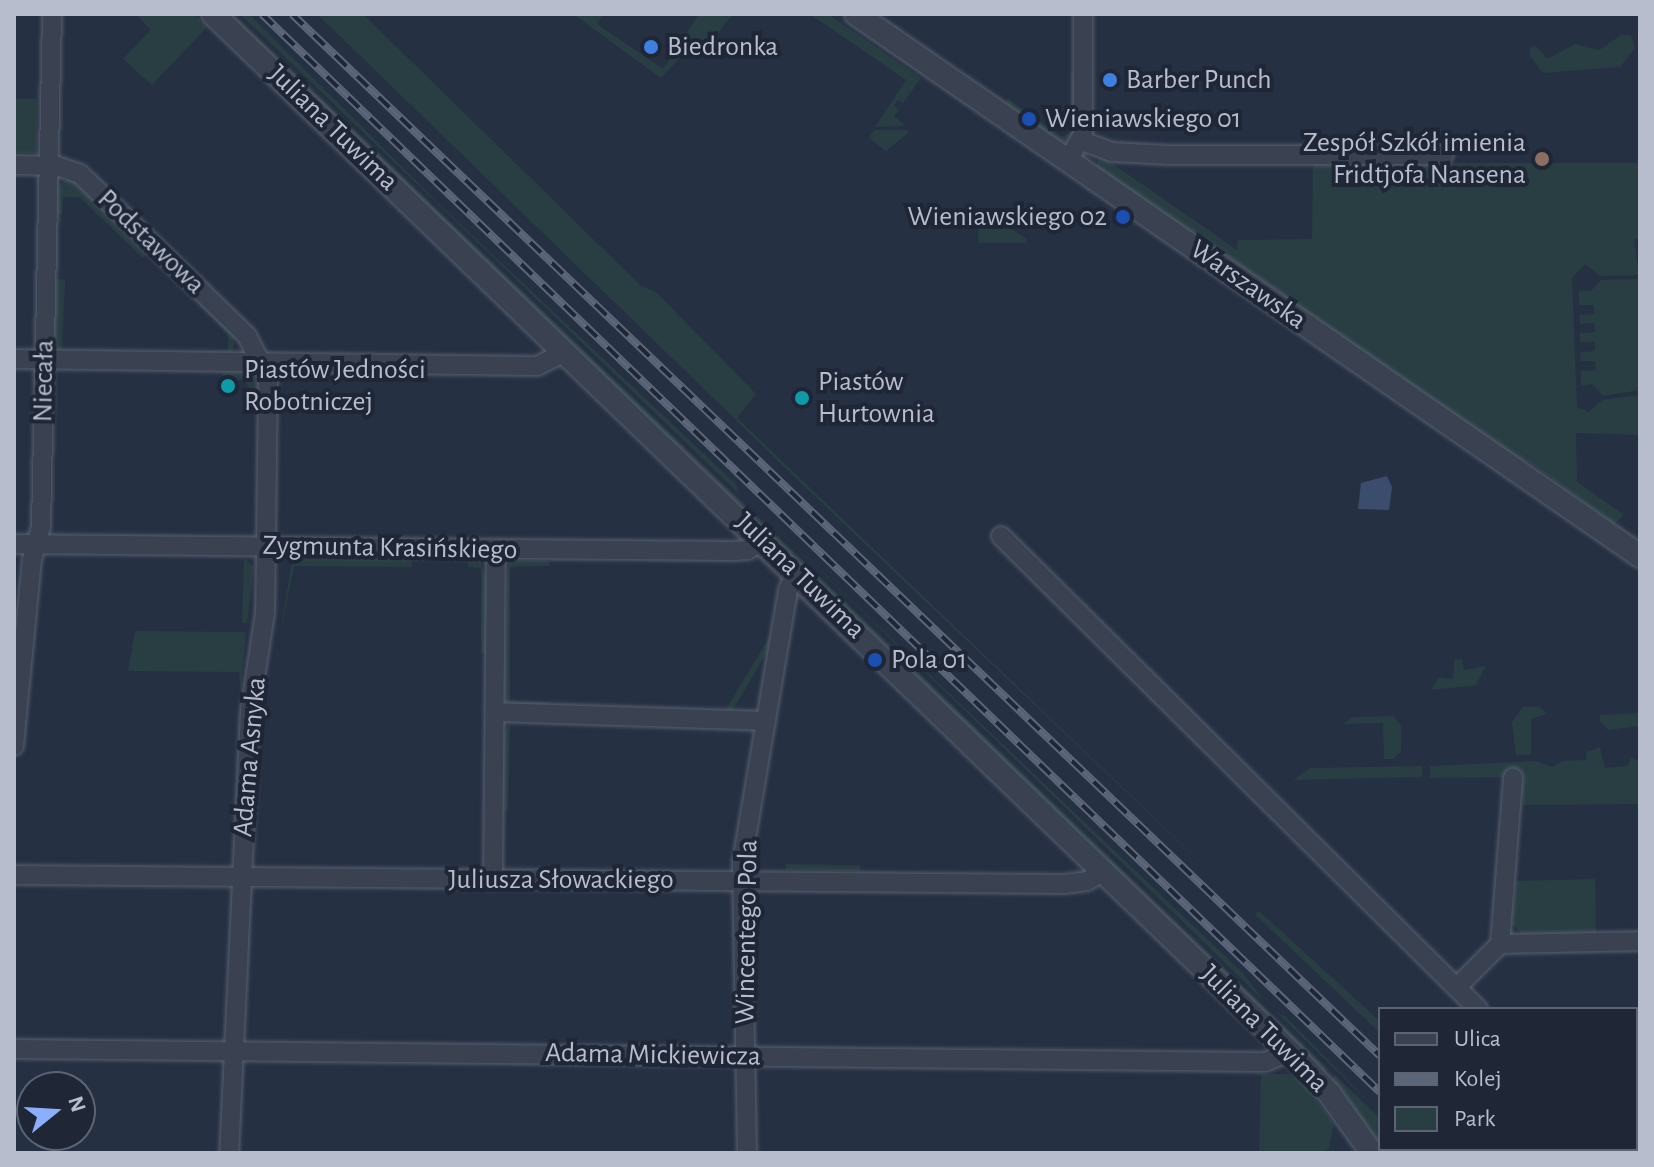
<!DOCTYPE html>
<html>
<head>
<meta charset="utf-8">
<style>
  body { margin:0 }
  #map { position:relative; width:1654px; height:1167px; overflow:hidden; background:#253043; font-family:"Alegreya Sans",sans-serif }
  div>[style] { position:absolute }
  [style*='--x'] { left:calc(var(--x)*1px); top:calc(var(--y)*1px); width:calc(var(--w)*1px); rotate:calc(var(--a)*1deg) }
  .green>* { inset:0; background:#283e43; transform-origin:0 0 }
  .water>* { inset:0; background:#3b4c6c }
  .roads { filter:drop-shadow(0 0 2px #58606f) drop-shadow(0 0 2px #58606f) }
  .minor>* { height:18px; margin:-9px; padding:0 9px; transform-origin:9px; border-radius:9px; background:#3a4252 }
  .tertiary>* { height:22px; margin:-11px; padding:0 11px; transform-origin:11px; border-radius:11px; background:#3a4252 }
  .rail>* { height:8px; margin-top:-4px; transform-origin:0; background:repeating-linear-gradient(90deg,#1f2737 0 15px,#5c6679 0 30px); box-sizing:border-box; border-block:2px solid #5c6679 }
  .dots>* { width:22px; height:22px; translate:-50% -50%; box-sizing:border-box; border:4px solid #1f2737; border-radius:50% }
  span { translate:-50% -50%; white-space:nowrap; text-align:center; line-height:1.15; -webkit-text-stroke:8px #1f2737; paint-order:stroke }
  .poi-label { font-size:28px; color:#b7bdcc }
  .left { translate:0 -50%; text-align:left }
  .right { translate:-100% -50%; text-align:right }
  .street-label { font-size:28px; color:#b7bdcc }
  .frame { position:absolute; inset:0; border:16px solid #b7bdcc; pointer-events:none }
  .legend { position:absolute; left:1378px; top:1007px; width:260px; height:144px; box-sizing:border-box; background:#1f2737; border:2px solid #5c6373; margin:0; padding:10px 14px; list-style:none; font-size:24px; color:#b7bdcc }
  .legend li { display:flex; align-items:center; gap:16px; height:40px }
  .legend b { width:40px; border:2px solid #5c6373 }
  .north { position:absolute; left:16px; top:1071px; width:80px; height:80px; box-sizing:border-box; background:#1f2737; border:2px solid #5c6373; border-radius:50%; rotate:72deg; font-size:22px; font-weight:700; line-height:32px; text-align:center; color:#b7bdcc }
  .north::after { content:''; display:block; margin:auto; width:28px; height:36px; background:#8daffb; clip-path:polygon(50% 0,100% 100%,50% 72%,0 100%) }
</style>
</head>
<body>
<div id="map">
  <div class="green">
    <div style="clip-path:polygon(136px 14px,194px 14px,207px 27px,152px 85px,123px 59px,151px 30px)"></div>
    <div style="clip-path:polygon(223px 14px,233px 14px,767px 526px,1328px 1069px,1323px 1074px)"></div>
    <div style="clip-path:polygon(240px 14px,251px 16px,438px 203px,736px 484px,739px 494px)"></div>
    <div style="clip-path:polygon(317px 14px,363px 14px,641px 286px,656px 292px,756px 394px,737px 418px,1255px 914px,1259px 911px,1370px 1012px,1380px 1022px,1380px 1033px,803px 485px)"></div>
    <div style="clip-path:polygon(573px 14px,603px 14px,597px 24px,663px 69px,699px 14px,733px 14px,719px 32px,689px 48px,661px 78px)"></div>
    <div style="clip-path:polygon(810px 14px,828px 14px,921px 78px,903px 103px,898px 100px,894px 106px,899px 110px,894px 116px,906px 126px,875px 127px,906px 80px)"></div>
    <div style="clip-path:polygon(1621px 35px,1631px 35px,1635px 48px,1620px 67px,1543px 73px,1529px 55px,1530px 47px,1536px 46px,1547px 59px,1575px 44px,1599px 50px)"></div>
    <div style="clip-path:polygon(1071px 73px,1076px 75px,1076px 132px,1069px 142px,1056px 141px,1003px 105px,1008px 99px,1062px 137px,1071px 132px)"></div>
    <div style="left:14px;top:99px;width:23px;height:54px"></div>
    <div style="clip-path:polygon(874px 130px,908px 130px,908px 133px,886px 151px,869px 138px)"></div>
    <div style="clip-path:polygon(1100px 155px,1237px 250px,1238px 240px,1312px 239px,1313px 163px,1640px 163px,1640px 238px,1634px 240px,1639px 275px,1600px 276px,1585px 264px,1572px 278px,1577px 407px,1589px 412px,1602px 400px,1640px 395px,1640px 435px,1576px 433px,1577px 482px,1623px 514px,1620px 519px,1614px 524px,1529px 462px,1507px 454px,1250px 276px,1198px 231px,1190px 232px,1096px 169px)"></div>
    <div style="clip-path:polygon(66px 180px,74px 180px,149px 251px,143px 258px,79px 197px,63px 197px,62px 214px,57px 213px,56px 188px)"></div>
    <div style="clip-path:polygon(989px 214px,1026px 239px,1026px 243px,979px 243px,978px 229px)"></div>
    <div style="clip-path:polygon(159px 260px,235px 334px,233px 352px,188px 352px,228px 350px,228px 334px)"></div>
    <div style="clip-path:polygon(55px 278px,65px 280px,62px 350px,56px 349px,56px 334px,51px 333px)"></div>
    <div style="clip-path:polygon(1639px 279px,1640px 390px,1603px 396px,1592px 384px,1581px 386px,1581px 371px,1596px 370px,1595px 361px,1581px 361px,1580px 352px,1595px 351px,1595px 342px,1580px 342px,1580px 333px,1595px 332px,1594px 323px,1580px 324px,1579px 315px,1594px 314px,1594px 305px,1579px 305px,1579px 290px,1591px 291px,1601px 280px)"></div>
    <div style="clip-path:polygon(222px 370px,258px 375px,259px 404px,245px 381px,223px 377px)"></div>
    <div style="clip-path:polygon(762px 515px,1242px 972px,1265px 1002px,980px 725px)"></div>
    <div style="clip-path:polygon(244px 558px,254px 567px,247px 623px,242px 623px)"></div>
    <div style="clip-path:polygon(297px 560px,411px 560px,412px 567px,294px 566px,281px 630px,291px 566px)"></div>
    <div style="clip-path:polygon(480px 560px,488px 585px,489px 653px,481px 653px,481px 568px,468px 567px,468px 561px)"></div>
    <div style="clip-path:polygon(508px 560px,549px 561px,549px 566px,510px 567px,510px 701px,549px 702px,547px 706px,511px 706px,503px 698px)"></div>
    <div style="left:794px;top:596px;width:6px;height:152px;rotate:31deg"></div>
    <div style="clip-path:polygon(135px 631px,246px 632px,241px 690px,239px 672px,128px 671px)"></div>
    <div style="clip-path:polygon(1462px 659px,1464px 670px,1486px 666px,1476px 685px,1431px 690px,1439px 677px,1453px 679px,1454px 660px)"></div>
    <div style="clip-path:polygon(1523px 707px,1540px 707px,1547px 714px,1531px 719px,1531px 755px,1516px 755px,1512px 722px)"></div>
    <div style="clip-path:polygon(1640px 713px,1639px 726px,1608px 730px,1600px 721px,1600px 715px)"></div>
    <div style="clip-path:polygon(1394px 716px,1401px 726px,1401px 751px,1394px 759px,1384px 759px,1383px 723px,1344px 724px,1352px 717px)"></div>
    <div style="clip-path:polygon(510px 723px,508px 810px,502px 810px,504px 732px)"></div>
    <div style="clip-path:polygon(1600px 747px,1605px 768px,1628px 766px,1631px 757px,1640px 762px,1640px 804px,1523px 805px,1519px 777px,1430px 778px,1430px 766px,1536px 761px,1552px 767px,1562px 761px,1586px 760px,1587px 752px)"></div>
    <div style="clip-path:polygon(1422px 766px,1422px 777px,1293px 780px,1310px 768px)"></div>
    <div style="left:786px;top:864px;width:74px;height:6px;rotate:1deg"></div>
    <div style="clip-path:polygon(1595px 879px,1596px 934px,1523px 935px,1512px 924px,1516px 881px)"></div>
    <div style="clip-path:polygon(1276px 1012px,1285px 1016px,1380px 1113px)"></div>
    <div style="clip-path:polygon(1261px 1074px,1289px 1074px,1302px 1081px,1334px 1124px,1329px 1148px,1322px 1153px,1259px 1152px)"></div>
    <div style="clip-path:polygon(1335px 1075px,1380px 1118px,1380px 1146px,1330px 1081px)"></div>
  </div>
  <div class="water">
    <div style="clip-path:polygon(1387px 476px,1392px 487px,1389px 510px,1358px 509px,1361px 483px)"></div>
  </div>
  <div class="roads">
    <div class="minor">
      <div style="--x:1082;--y:141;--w:32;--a:20"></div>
      <div style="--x:1112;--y:152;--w:56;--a:3.1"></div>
      <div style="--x:1168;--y:155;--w:276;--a:0"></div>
      <div style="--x:1068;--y:161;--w:31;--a:-61"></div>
      <div style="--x:1083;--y:134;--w:120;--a:-90"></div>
      <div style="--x:14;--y:165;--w:43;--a:1.3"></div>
      <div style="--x:57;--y:166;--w:24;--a:19"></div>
      <div style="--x:80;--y:174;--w:233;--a:44.1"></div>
      <div style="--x:247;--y:336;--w:46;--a:62.9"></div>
      <div style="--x:268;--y:377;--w:236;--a:90.7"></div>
      <div style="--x:265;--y:613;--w:99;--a:98.7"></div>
      <div style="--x:250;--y:711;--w:442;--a:92.7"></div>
      <div style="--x:14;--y:359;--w:523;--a:0.77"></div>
      <div style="--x:537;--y:366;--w:32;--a:-26"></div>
      <div style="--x:1001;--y:536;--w:672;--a:44.76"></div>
      <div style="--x:14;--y:544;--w:719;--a:0.56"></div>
      <div style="--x:733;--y:551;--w:15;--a:-4"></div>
      <div style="--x:748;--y:550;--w:17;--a:-36"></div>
      <div style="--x:496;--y:712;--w:270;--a:1.9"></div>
      <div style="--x:14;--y:746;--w:187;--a:-84.5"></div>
      <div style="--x:32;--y:560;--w:34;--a:-75"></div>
      <div style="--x:41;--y:527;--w:513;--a:-88.77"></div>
      <div style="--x:14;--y:875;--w:1050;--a:0.49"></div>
      <div style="--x:1064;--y:884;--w:23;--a:-7"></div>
      <div style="--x:1087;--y:881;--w:20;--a:-30"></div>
      <div style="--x:493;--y:880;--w:331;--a:-89.5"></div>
      <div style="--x:1500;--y:944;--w:167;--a:-85.5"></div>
      <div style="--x:1457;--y:987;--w:61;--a:-45"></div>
      <div style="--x:1500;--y:944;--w:140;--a:-1.2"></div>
      <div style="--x:14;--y:1049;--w:1251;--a:0.6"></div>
      <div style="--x:1265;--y:1062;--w:27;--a:-22"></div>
      <div style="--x:1624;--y:1149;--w:9;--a:27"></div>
      <div style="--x:747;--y:1153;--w:291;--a:-91"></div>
      <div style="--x:742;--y:862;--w:277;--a:-80.4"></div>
      <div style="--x:788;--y:589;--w:18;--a:-61"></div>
    </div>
    <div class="tertiary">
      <div style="--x:213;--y:14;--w:1496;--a:43.94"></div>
      <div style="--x:1290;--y:1052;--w:57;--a:46.4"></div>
      <div style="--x:1329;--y:1093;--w:74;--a:54.4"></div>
      <div style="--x:856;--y:14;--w:953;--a:34.66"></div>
      <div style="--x:1636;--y:1128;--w:4;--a:-27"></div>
      <div style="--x:1594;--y:1153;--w:8;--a:-30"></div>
    </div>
  </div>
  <div class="rail">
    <div style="--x:262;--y:14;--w:1553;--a:43.96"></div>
    <div style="--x:292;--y:14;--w:1506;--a:43.76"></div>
    <div style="--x:1439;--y:1149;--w:6;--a:45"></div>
    <div style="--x:1482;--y:1149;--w:6;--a:45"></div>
    <div style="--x:1499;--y:1149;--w:6;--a:39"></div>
  </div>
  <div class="dots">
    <div style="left:651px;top:47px;background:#3f7fe0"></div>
    <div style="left:1110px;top:80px;background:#3f7fe0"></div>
    <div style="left:1029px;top:119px;background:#1a4fb4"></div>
    <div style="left:1542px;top:159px;background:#8d6e63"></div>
    <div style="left:1123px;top:217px;background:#1a4fb4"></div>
    <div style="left:228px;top:386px;background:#0f9aa8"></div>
    <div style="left:802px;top:398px;background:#0f9aa8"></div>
    <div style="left:875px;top:660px;background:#1a4fb4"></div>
  </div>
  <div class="poi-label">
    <span class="left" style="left:667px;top:47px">Biedronka</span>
    <span class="left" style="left:1126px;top:80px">Barber Punch</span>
    <span class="left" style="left:1045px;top:119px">Wieniawskiego 01</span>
    <span class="right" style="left:1526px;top:159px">Zespół Szkół imienia<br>Fridtjofa Nansena</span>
    <span class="right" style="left:1107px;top:217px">Wieniawskiego 02</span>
    <span class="left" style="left:244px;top:386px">Piastów Jedności<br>Robotniczej</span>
    <span class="left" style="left:818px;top:398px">Piastów<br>Hurtownia</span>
    <span class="left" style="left:891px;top:660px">Pola 01</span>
  </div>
  <div class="street-label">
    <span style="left:333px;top:128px;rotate:44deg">Juliana Tuwima</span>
    <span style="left:151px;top:242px;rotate:44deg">Podstawowa</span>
    <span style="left:1248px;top:285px;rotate:35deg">Warszawska</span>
    <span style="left:44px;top:381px;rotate:-89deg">Niecała</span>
    <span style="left:390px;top:548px;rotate:1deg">Zygmunta Krasińskiego</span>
    <span style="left:800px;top:576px;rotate:44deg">Juliana Tuwima</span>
    <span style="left:250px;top:757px;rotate:-85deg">Adama Asnyka</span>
    <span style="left:561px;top:880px">Juliusza Słowackiego</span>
    <span style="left:747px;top:932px;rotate:-89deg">Wincentego Pola</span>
    <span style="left:1264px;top:1029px;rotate:45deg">Juliana Tuwima</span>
    <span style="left:653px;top:1055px;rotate:1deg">Adama Mickiewicza</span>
  </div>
  <div class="frame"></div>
  <ul class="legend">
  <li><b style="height:10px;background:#3a4252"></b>Ulica</li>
  <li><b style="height:10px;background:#5c6679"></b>Kolej</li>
  <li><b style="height:22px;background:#283e43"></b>Park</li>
  </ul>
  <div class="north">N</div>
</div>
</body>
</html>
